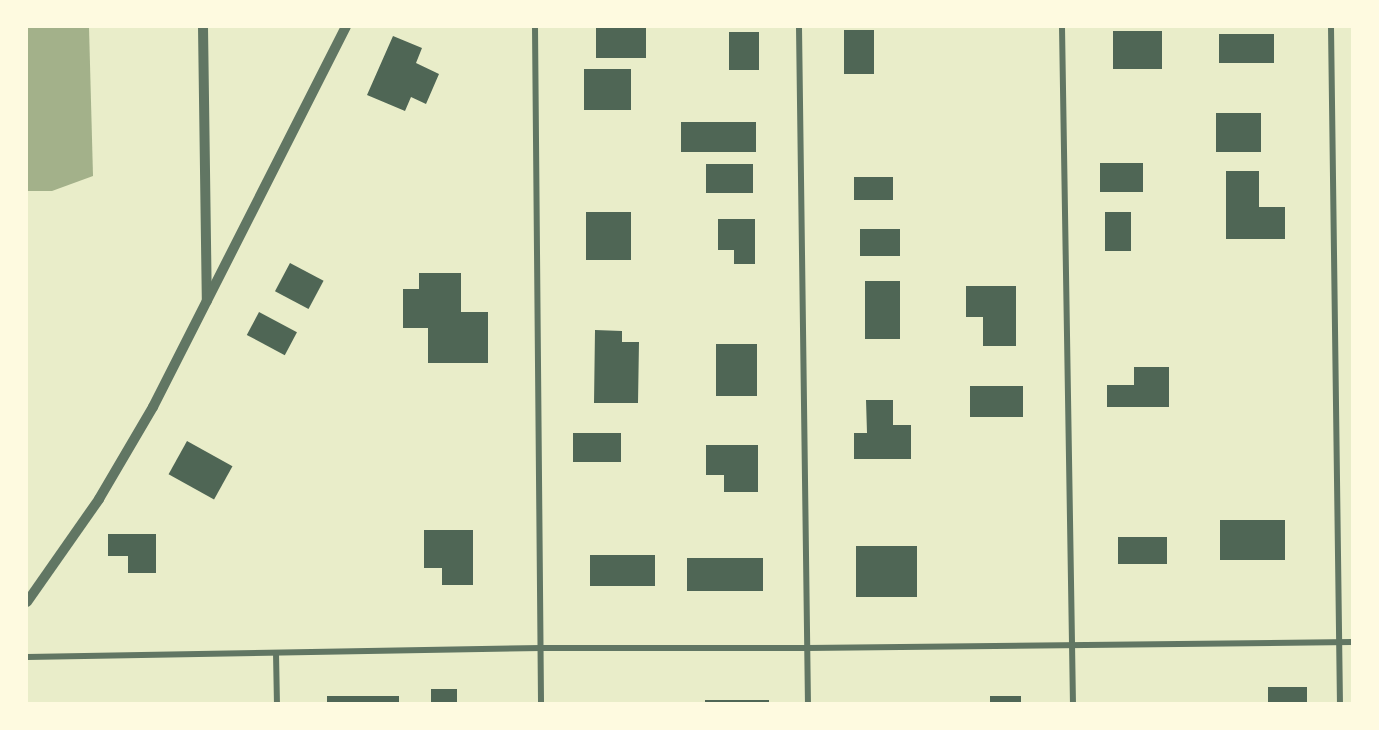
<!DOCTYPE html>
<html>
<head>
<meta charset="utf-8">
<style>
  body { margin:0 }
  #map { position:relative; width:1379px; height:730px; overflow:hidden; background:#e9edc9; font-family:"Titillium Web",sans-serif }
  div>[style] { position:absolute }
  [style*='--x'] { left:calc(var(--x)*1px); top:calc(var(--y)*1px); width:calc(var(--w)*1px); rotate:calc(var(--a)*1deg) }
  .water>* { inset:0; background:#a3b18a }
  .building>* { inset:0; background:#4f6655; transform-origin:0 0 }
  .minor>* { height:6px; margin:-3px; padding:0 3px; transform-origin:3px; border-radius:3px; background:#617663 }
  .tertiary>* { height:10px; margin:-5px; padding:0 5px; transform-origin:5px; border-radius:5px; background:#617663 }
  span { translate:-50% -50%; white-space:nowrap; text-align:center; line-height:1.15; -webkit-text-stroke:4.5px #fefae0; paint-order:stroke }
  .frame { position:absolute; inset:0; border:28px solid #fefae0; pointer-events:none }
</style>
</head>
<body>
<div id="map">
  <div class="water">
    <div style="clip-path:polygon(27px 27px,89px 27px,93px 176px,52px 191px,27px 191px)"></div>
  </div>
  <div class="building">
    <div style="left:596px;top:27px;width:50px;height:31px"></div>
    <div style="left:844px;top:30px;width:30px;height:44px"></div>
    <div style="left:1113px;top:31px;width:49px;height:38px"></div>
    <div style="left:729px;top:32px;width:30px;height:38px"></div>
    <div style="left:1219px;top:34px;width:55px;height:29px"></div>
    <div style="clip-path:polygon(393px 36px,422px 48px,416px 63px,439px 74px,426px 104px,411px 97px,405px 111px,367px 95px)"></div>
    <div style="left:584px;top:69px;width:47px;height:41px"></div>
    <div style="left:1216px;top:113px;width:45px;height:39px"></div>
    <div style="left:681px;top:122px;width:75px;height:30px"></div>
    <div style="left:1100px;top:163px;width:43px;height:29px"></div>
    <div style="left:706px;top:164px;width:47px;height:29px"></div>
    <div style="clip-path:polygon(1226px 171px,1259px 171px,1259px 207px,1285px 207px,1285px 239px,1226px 239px)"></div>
    <div style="left:854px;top:177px;width:39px;height:23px"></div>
    <div style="left:586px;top:212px;width:45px;height:48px"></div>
    <div style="left:1105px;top:212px;width:26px;height:39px"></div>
    <div style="clip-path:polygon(718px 219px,755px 219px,755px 264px,734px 264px,734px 250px,718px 250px)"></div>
    <div style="left:860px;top:229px;width:40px;height:27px"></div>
    <div style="left:290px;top:263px;width:38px;height:32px;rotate:28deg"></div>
    <div style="clip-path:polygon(419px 273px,461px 273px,461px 312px,488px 312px,488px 363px,428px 363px,428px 328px,403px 328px,403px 289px,419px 289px)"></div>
    <div style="left:865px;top:281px;width:35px;height:58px"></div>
    <div style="clip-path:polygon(966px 286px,1016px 286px,1016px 346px,983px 346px,983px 317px,966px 317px)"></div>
    <div style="left:259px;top:312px;width:43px;height:26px;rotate:28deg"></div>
    <div style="clip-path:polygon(595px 330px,622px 331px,622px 342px,639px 342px,638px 403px,594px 403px)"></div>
    <div style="left:716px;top:344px;width:41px;height:52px"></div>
    <div style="clip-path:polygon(1134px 367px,1169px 367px,1169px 407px,1107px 407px,1107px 385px,1134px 385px)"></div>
    <div style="left:970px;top:386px;width:53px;height:31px"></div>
    <div style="clip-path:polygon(866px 400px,893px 400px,893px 425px,911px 425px,911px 459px,854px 459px,854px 433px,867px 433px)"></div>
    <div style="left:573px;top:433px;width:48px;height:29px"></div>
    <div style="left:187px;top:441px;width:52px;height:38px;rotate:29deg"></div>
    <div style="clip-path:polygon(706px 445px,758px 445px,758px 492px,724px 492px,724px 475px,706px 475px)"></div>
    <div style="left:1220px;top:520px;width:65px;height:40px"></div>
    <div style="clip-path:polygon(424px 530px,473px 530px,473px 585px,442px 585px,442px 568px,424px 568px)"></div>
    <div style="clip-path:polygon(108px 534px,156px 534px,156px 573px,128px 573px,128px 556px,108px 556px)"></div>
    <div style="left:1118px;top:537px;width:49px;height:27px"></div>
    <div style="left:856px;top:546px;width:61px;height:51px"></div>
    <div style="left:590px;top:555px;width:65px;height:31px"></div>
    <div style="left:687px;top:558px;width:76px;height:33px"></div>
    <div style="left:1268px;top:687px;width:39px;height:16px"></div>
    <div style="left:431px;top:689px;width:26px;height:14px"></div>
    <div style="left:327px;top:696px;width:72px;height:7px"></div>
    <div style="left:990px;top:696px;width:31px;height:7px"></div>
    <div style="left:705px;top:700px;width:64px;height:3px"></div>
  </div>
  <div class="minor">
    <div style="--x:535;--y:27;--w:676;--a:89.49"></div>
    <div style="--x:799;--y:27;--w:676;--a:89.24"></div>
    <div style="--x:1062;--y:27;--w:676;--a:89.07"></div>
    <div style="--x:1331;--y:27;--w:676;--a:89.24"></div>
    <div style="--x:276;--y:653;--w:50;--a:88.9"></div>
    <div style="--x:27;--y:657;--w:514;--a:-1"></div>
    <div style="--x:541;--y:648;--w:266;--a:0"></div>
    <div style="--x:807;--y:648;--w:545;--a:-0.63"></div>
  </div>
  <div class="tertiary">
    <div style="--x:203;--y:27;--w:274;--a:89.2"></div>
    <div style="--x:27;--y:602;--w:126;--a:-55"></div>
    <div style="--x:99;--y:499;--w:107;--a:-59.6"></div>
    <div style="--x:153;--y:407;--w:426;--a:-63.1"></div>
  </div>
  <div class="frame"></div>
</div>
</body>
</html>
